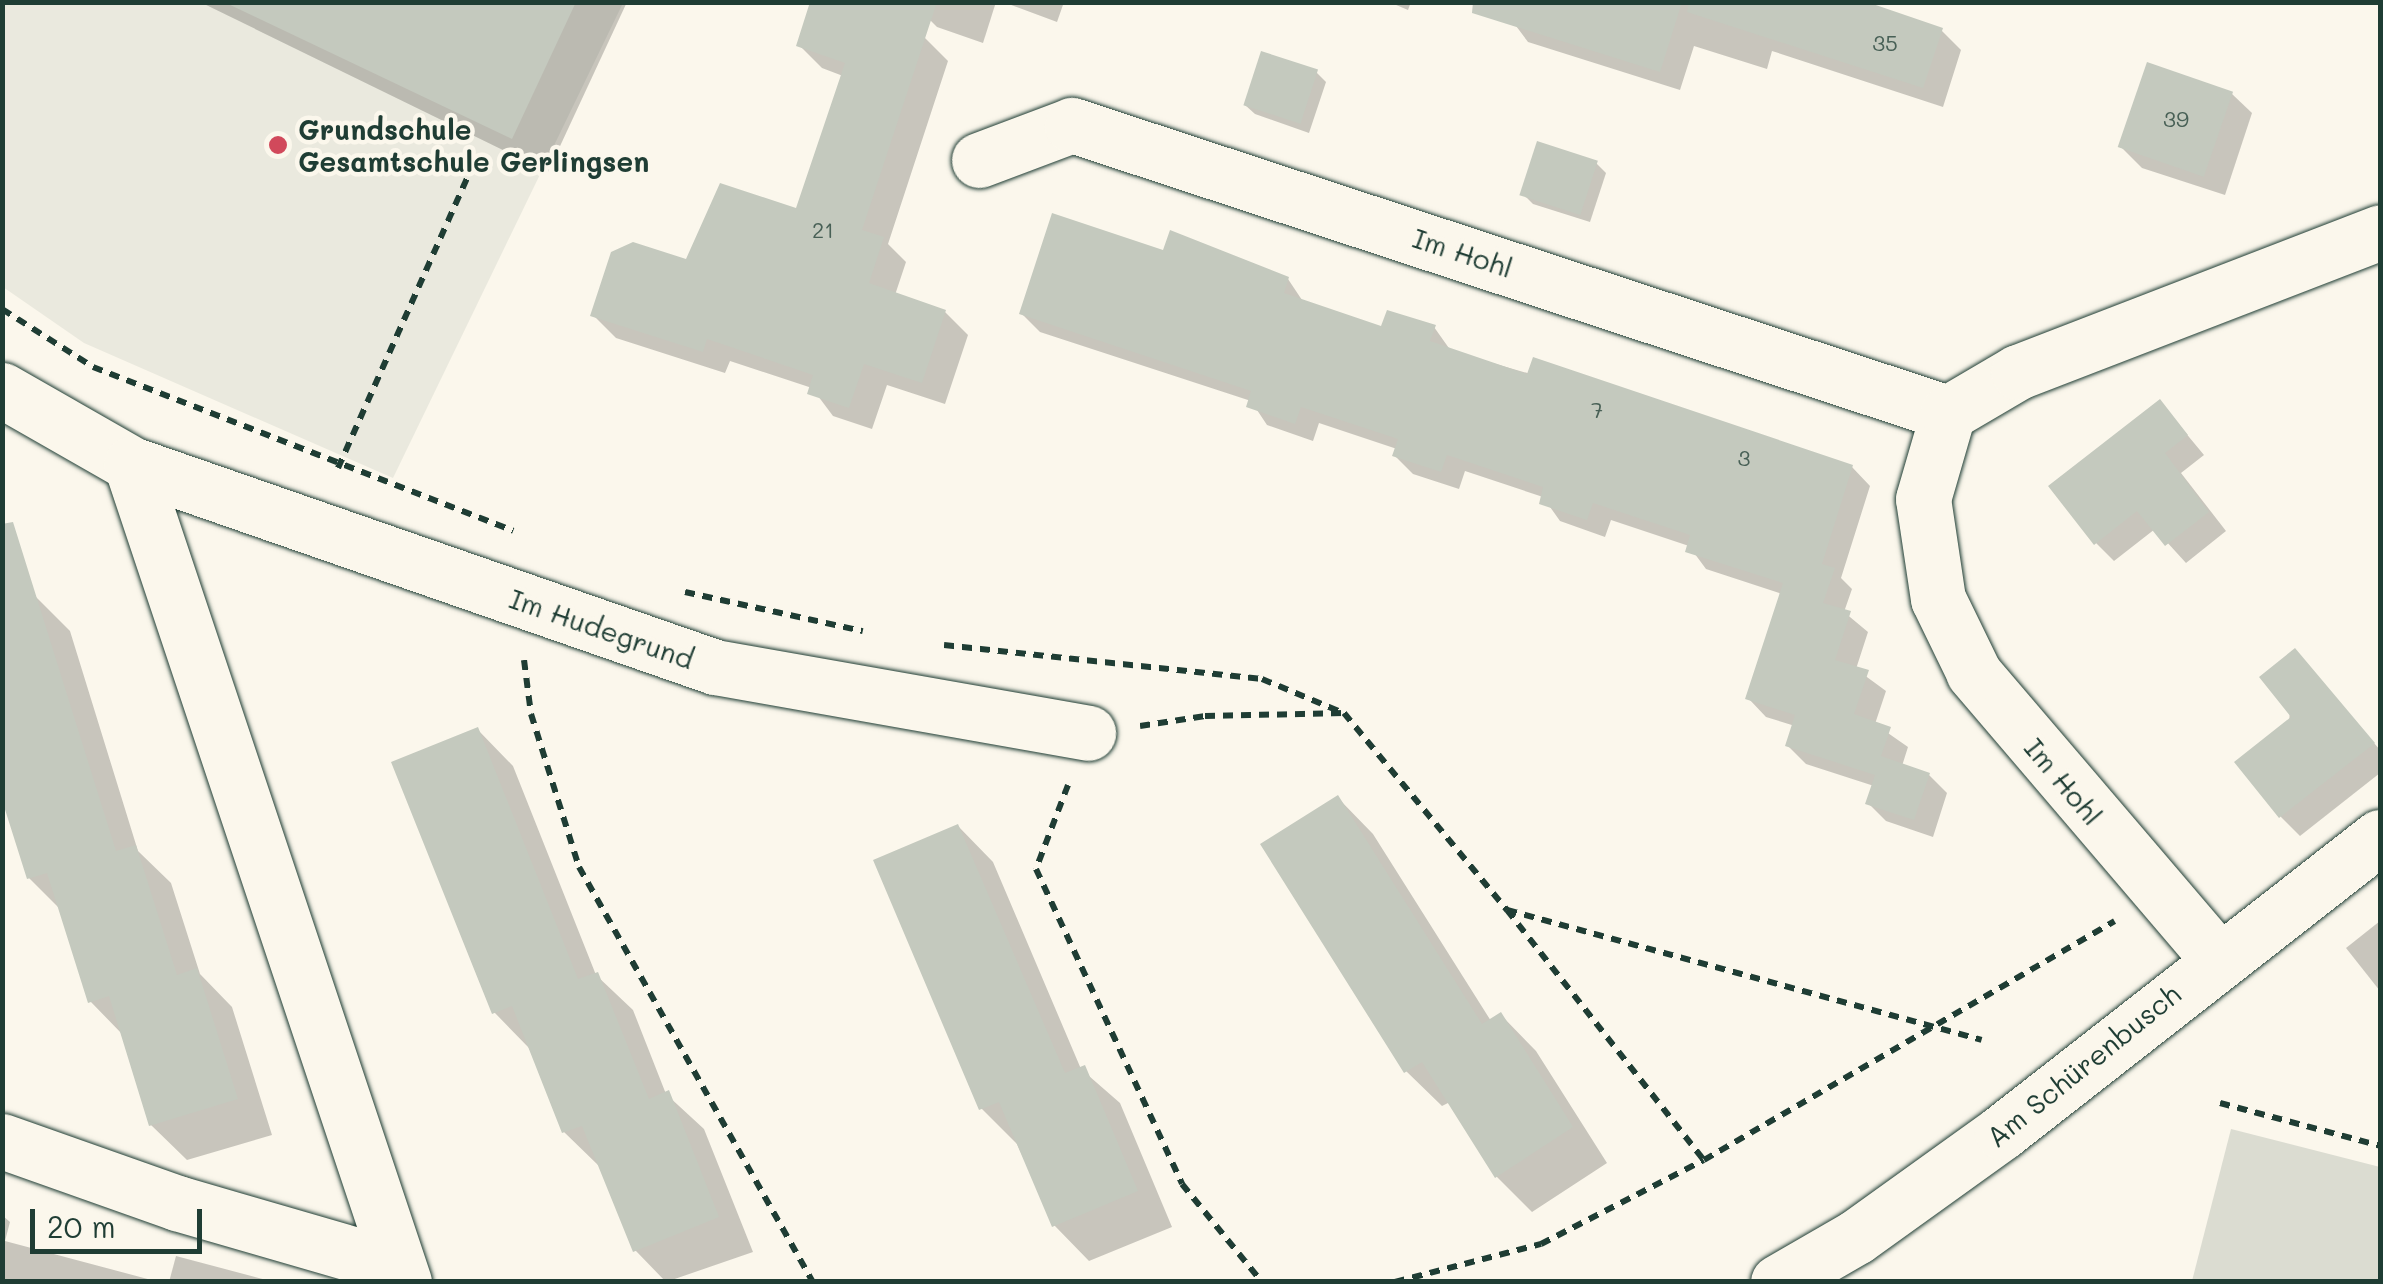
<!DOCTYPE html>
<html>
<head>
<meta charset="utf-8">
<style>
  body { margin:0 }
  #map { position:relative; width:2383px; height:1284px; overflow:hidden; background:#fbf7ec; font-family:Mali,sans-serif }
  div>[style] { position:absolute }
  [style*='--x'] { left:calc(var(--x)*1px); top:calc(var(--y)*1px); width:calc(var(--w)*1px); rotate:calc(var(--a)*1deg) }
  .built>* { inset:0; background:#eae9de }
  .green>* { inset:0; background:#dbdcd1 }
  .shadow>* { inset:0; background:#0003 }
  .building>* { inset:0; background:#c4c9be; transform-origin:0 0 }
  .path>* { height:6px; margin-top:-3px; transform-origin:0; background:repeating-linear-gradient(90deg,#1f3d34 0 10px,transparent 0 18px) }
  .roads { filter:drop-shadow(0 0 2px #1f3d34) drop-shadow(0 0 2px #1f3d34) }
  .minor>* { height:55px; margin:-27.5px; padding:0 27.5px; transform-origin:27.5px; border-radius:27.5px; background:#fbf7ec }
  .dots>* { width:28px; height:28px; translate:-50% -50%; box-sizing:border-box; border:5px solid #fbf7ec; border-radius:50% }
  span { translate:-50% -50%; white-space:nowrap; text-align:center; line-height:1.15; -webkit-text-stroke:9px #fbf7ec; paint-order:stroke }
  .number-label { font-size:22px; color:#486056 }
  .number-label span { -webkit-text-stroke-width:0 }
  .poi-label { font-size:28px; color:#1f3d34; font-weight:700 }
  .left { translate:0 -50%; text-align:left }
  .street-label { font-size:28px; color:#1f3d34 }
  .frame { position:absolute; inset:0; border:5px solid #1f3d34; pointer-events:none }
  .scale { position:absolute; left:30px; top:1209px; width:172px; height:45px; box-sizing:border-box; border:5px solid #1f3d34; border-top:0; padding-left:12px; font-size:30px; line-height:35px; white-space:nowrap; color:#1f3d34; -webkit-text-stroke:8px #fbf7ec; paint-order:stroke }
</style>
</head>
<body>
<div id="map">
  <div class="built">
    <div style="clip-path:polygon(2px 3px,623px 3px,393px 478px,84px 343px,3px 287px)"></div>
  </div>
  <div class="green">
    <div style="clip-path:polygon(2231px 1129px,2380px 1167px,2380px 1281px,2192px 1281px)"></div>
  </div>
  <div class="shadow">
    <div style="clip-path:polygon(200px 2px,627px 2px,548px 172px)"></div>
    <div style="clip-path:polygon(912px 2px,996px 2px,983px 43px,937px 27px)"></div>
    <div style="clip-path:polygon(1003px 2px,1064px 2px,1057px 22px)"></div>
    <div style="clip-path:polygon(1389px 2px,1411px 2px,1408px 10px)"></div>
    <div style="clip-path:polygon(1498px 2px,1814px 2px,1941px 30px,1961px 50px,1943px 107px,1772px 51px,1767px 69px,1694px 46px,1680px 90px,1528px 42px)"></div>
    <div style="clip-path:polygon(925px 38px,948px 61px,888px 244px,906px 262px,895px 295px,945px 312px,968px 335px,945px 404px,887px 385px,872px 429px,833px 416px,812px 388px,730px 361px,725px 373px,616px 338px,593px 315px,798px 211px,843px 76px,822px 68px,799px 45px)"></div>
    <div style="clip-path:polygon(1316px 72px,1326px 82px,1309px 133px,1255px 114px,1245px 105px)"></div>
    <div style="clip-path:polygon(2231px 93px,2252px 113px,2225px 195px,2142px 168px,2122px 148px)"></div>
    <div style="clip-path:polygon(1596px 163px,1606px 173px,1590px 222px,1533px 204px,1523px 194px)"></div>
    <div style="clip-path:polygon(1165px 253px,1288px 279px,1304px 303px,1383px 329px,1434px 327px,1451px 351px,1852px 467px,1870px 486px,1841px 578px,1852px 589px,1844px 612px,1868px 632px,1856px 669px,1886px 691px,1875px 724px,1908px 747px,1902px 766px,1929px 775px,1947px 793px,1933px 837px,1886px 821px,1868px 803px,1874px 786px,1806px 764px,1788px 746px,1795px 726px,1766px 717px,1748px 698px,1782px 594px,1706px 569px,1689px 546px,1611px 520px,1605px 537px,1560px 521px,1543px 497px,1465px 471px,1459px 489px,1413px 474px,1395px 456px,1397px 449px,1319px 423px,1313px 441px,1267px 425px,1251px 401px,1040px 332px,1022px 314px)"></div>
    <div style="clip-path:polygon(2160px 402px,2204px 455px,2181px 473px,2226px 531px,2186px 563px,2155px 529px,2114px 561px,2096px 543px)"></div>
    <div style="clip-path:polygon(34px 595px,70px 631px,138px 851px,171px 883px,200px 974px,232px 1007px,272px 1135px,187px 1160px,151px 1125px,123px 1035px,90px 1001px,61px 910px,29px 878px)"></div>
    <div style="clip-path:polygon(2295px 651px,2380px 750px,2380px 773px,2300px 836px,2281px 817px)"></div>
    <div style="clip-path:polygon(478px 730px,513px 766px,596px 975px,633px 1010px,666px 1094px,704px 1129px,753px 1252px,666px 1282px,635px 1250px,600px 1167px,564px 1132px,529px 1048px,494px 1012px)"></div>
    <div style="clip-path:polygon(1338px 798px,1373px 834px,1491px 1021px,1501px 1015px,1536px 1051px,1607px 1163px,1532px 1212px,1497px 1177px,1450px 1102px,1442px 1106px,1406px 1071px)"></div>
    <div style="clip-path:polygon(958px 826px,993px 862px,1081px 1069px,1120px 1103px,1172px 1227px,1089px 1261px,1054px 1225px,1017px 1144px,981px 1108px)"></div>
    <div style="clip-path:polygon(2380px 921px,2380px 991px,2346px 948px)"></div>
    <div style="clip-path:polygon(2px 1215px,10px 1222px,5px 1241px,159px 1282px,2px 1282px)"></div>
    <div style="clip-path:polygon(176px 1256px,274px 1282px,169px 1282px)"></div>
  </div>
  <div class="building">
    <div style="clip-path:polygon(224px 2px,576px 2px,512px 139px)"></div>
    <div style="clip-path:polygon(810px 2px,937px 2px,862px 230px,884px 237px,869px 283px,946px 310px,922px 383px,864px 364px,849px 408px,807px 394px,813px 375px,707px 339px,703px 352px,590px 316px,611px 252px,633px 242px,686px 259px,720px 183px,796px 208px,845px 63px,796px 46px)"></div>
    <div style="clip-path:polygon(1473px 2px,1682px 2px,1660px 72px,1472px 13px)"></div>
    <div style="clip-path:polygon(1689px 2px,1867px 2px,1943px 28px,1923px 88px,1687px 12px)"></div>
    <div style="left:1261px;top:51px;width:60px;height:57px;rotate:18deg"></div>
    <div style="left:2147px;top:62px;width:91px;height:90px;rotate:19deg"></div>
    <div style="left:1537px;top:141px;width:64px;height:57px;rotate:18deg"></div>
    <div style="clip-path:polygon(1052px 213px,1163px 250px,1170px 230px,1289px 277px,1284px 293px,1381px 326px,1387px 310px,1436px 325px,1430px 341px,1527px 374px,1533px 357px,1853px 465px,1822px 564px,1835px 568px,1823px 603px,1851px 611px,1835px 660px,1869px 670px,1854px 714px,1891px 727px,1881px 756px,1930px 773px,1914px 820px,1865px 804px,1875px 775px,1785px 746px,1795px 715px,1745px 699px,1783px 583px,1685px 552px,1690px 535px,1593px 503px,1587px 520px,1539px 504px,1543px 487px,1447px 455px,1441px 472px,1392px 456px,1398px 439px,1301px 407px,1295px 424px,1246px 407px,1251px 391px,1019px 314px)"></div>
    <div style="clip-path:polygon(2160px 399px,2188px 435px,2165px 453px,2209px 512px,2165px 546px,2137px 511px,2094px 545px,2048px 486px)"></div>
    <div style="clip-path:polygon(13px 522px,116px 851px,136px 845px,177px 975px,197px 968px,238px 1099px,149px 1126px,109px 996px,88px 1003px,47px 873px,27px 879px,2px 800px,2px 524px)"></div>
    <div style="clip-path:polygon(2295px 648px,2375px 743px,2279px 818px,2234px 762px,2291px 717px,2259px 677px)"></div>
    <div style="clip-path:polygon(478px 727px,578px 979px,598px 972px,649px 1099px,669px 1090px,719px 1217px,633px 1252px,582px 1126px,562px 1133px,512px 1006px,492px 1014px,391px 762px)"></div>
    <div style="clip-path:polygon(1338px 795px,1482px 1024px,1501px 1012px,1573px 1127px,1495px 1178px,1422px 1062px,1404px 1073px,1260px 844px)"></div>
    <div style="clip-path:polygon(958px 824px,1065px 1073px,1085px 1065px,1138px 1191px,1052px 1227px,999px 1102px,979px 1110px,873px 860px)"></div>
  </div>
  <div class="path">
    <div style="--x:2;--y:309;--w:108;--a:32.5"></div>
    <div style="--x:93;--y:367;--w:451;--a:21.3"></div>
    <div style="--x:338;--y:468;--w:325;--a:-66"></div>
    <div style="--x:685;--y:592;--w:182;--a:12.4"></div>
    <div style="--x:944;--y:645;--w:320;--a:6.1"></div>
    <div style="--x:1262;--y:679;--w:83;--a:22.6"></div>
    <div style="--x:524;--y:660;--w:54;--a:82.6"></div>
    <div style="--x:531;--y:714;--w:160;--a:72.6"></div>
    <div style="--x:579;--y:867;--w:476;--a:60.6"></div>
    <div style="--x:1140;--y:726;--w:66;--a:-8.7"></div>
    <div style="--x:1205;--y:716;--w:139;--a:-1.2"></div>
    <div style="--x:1344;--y:713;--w:256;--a:50.4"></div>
    <div style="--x:1507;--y:910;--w:492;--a:15.3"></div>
    <div style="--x:1068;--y:785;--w:90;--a:110.9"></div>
    <div style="--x:1036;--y:869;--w:347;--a:65.1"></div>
    <div style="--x:1182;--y:1184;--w:127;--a:50.8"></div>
    <div style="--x:1507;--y:910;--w:318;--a:51.8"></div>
    <div style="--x:2220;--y:1103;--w:166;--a:15"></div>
    <div style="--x:1395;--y:1282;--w:151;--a:-14.6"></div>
    <div style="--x:1541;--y:1244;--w:183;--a:-27.3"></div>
    <div style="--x:1704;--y:1160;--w:475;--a:-30.2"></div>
  </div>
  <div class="roads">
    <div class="minor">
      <div style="--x:979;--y:160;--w:99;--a:-20.6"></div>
      <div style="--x:1072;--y:125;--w:922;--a:18.2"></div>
      <div style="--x:2;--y:390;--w:149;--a:29.8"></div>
      <div style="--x:2217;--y:958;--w:375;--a:-130.5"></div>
      <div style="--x:1974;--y:673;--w:82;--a:-115.9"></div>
      <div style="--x:1938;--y:599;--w:101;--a:-98.5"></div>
      <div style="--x:1923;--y:499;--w:90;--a:-73.8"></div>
      <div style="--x:1948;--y:413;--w:81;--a:-30.4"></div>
      <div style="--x:2018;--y:372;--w:388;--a:-21.1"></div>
      <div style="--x:2;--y:1141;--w:186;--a:19.5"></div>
      <div style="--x:177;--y:1203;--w:230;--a:16.2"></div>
      <div style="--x:404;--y:1282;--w:862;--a:-108.46"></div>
      <div style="--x:131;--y:464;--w:618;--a:19.17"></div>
      <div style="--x:715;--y:667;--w:379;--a:10"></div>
      <div style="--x:1778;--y:1282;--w:90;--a:-30"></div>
      <div style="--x:1856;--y:1237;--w:180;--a:-35.7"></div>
      <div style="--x:2002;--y:1132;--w:479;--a:-38"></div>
    </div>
  </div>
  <div class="dots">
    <div style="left:278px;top:145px;background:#d1495b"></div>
  </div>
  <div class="number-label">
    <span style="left:1885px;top:43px">35</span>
    <span style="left:2176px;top:119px">39</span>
    <span style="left:823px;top:230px">21</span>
    <span style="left:1597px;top:410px">7</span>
    <span style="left:1744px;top:458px">3</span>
  </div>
  <div class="poi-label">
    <span class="left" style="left:298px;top:145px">Grundschule<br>Gesamtschule Gerlingsen</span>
  </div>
  <div class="street-label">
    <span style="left:1463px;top:252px;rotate:18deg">Im Hohl</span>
    <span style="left:602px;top:628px;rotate:19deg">Im Hudegrund</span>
    <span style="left:2064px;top:781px;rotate:50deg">Im Hohl</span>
    <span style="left:2083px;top:1065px;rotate:-39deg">Am Schürenbusch</span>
  </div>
  <div class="frame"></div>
  <div class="scale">20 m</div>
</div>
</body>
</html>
